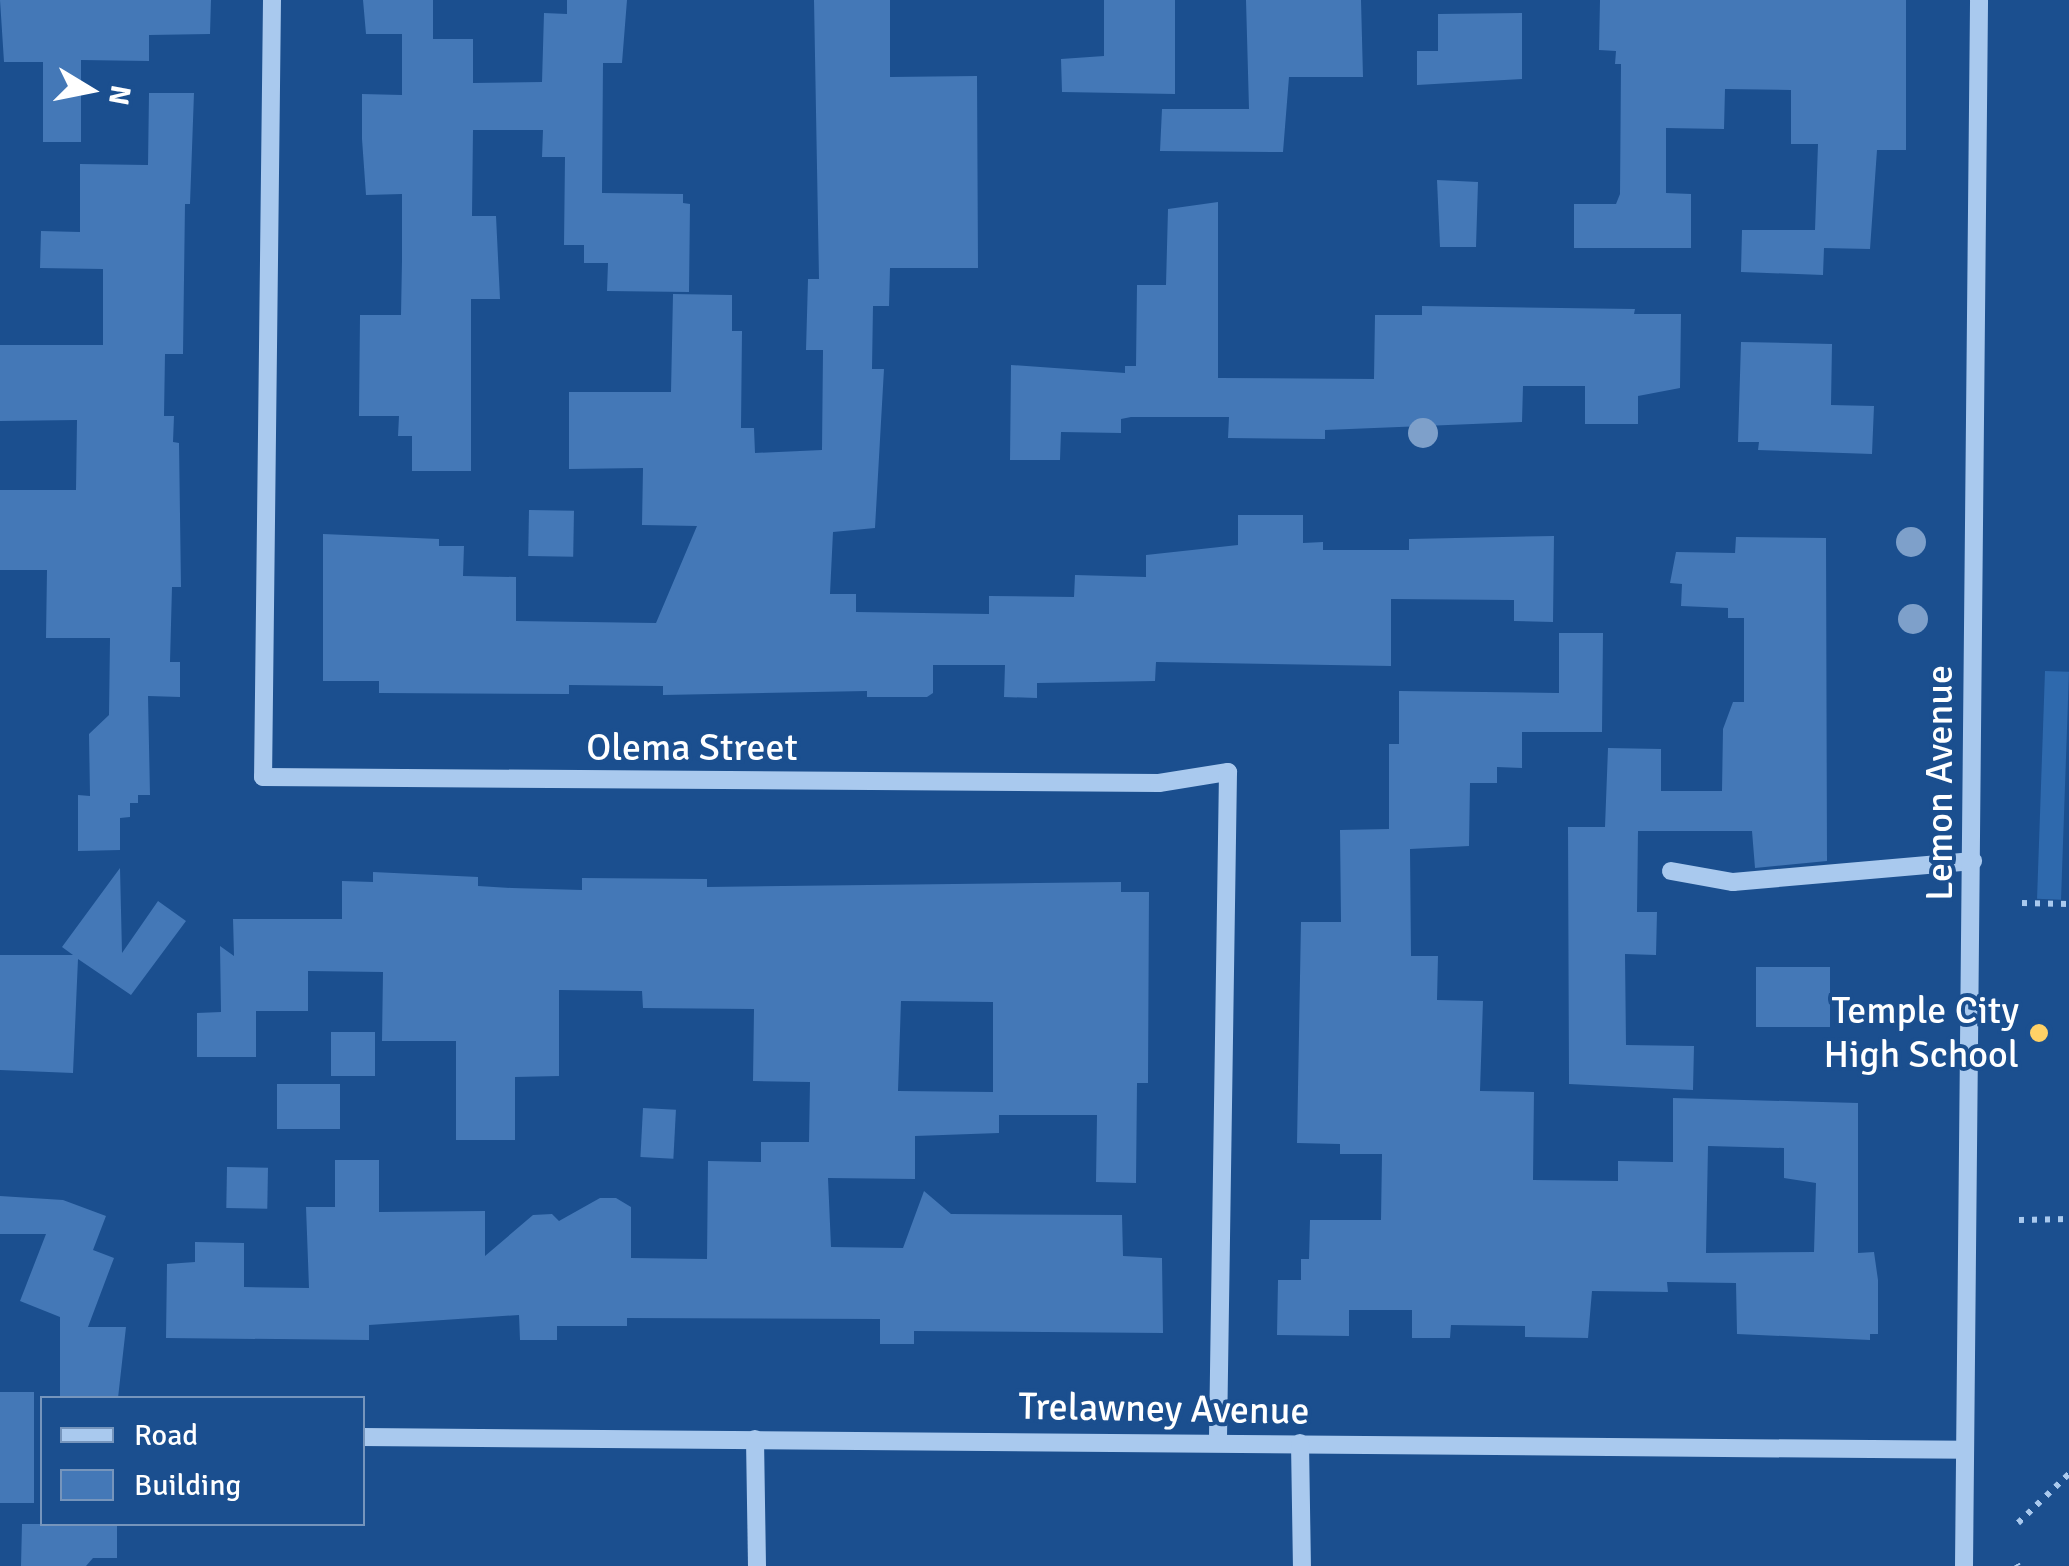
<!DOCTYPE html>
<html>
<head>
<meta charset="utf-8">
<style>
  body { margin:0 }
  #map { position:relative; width:2069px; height:1566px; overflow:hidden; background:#1b4f8f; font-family:Signika,sans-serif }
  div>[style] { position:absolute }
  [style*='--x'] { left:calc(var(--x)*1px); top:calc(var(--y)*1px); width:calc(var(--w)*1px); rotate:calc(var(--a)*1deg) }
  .green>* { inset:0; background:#2e69ad; transform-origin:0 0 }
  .building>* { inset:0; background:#4478b7; transform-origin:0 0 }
  .path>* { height:6px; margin-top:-3px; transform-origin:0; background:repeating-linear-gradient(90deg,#a9c9ee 0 5px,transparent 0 13px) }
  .minor>* { height:18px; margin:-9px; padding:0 9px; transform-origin:9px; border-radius:9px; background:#a9c9ee }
  .trees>* { width:30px; height:30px; margin:-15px; border-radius:50%; background:#7ea0ca }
  .dots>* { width:28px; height:28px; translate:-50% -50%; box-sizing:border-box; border:5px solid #1b4f8f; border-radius:50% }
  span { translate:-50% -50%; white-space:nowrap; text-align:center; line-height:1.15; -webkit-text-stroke:8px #1b4f8f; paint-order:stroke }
  .street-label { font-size:38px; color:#fff }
  .poi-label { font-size:38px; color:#fff }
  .right { translate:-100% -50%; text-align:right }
  .legend { position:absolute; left:40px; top:1396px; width:325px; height:130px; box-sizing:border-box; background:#1b4f8f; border:2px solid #7695bc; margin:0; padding:12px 18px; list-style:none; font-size:30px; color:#fff }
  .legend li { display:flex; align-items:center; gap:20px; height:50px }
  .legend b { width:50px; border:2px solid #7695bc }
  .north { position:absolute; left:40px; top:40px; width:100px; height:100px; -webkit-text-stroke:8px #1b4f8f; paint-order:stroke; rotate:100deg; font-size:28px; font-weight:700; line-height:40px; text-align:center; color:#fff }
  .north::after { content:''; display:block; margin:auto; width:35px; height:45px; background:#fff; clip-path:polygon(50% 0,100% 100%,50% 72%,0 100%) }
</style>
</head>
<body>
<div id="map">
  <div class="green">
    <div style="left:2045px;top:671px;width:24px;height:228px;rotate:2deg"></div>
  </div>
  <div class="building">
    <div style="clip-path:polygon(0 0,211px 0,210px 34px,149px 35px,149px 61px,81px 60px,81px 142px,43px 142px,43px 62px,4px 62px)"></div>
    <div style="clip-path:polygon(363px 0,433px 0,433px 39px,473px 39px,473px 83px,542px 82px,544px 13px,567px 14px,567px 0,627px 0,622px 63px,603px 63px,602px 193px,683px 194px,683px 203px,690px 204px,689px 292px,607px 291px,608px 263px,584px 263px,584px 245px,564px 245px,565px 157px,542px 157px,543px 130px,473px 130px,472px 216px,496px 216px,500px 299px,471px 299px,471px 471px,412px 471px,412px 436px,398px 436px,399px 416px,359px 416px,360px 315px,401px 315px,402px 260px,402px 194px,366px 195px,362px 139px,362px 94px,402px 95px,402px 34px,366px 34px)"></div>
    <div style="clip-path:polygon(814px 0,890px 0,890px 77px,977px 76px,978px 268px,890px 268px,889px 306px,873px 306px,872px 369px,884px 369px,875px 528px,833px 532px,830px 594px,856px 594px,856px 612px,989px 614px,989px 596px,1074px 597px,1075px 575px,1146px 577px,1146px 555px,1238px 545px,1238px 515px,1303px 515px,1303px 543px,1323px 542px,1323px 550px,1409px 550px,1409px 539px,1554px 536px,1553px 622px,1514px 621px,1514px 600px,1391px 599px,1391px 666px,1156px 662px,1155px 681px,1037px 683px,1037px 698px,1004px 697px,1005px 665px,933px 665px,933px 693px,927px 697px,867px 697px,867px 691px,663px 695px,663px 686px,569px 685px,569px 694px,379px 693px,379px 681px,323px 681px,323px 534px,439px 539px,439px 546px,464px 546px,463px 576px,516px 577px,516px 621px,656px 623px,697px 526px,642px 525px,643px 468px,569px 469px,569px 392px,671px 392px,673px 294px,732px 295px,732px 331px,742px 331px,741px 428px,754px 428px,755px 453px,822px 450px,823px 350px,806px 350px,808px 279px,819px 279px)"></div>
    <div style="clip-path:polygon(1104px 0,1175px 0,1175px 94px,1062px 92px,1061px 59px,1104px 56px)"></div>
    <div style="clip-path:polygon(1246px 0,1361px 0,1363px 77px,1289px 77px,1283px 152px,1160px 151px,1162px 109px,1249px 109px)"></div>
    <div style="clip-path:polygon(1600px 0,1906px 0,1906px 150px,1877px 150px,1870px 249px,1824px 248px,1823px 275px,1741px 272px,1742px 230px,1815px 230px,1818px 144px,1791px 144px,1791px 90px,1725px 89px,1724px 129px,1666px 128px,1666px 193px,1691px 194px,1691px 248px,1574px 248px,1574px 204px,1616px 204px,1620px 194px,1621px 64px,1615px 64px,1616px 51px,1599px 50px)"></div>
    <div style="clip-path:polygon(1522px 13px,1522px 79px,1417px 85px,1417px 51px,1438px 51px,1438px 14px)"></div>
    <div style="clip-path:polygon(149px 93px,194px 93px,190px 204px,185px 204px,183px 354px,165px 354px,164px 416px,174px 416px,173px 442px,179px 443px,181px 587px,172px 587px,170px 662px,180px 662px,180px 697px,148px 696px,150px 795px,138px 795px,138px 803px,130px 803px,130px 817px,120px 818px,120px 850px,78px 851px,78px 795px,90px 796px,89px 734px,109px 715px,110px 638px,46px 638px,47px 570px,0 570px,0 490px,76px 490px,77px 420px,0 421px,0 345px,103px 345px,103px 269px,40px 268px,41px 231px,80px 232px,80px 164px,148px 165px)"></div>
    <div style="clip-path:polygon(1437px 180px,1478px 182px,1476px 247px,1440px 247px)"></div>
    <div style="clip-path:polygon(1218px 202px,1218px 378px,1374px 379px,1375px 315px,1422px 315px,1422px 306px,1635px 309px,1634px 314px,1681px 314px,1680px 388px,1638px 396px,1638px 424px,1585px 424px,1585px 386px,1523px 386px,1522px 422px,1325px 430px,1325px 439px,1228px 438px,1229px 417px,1131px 417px,1121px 419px,1121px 433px,1061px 432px,1060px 460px,1010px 460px,1011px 365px,1125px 373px,1125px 366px,1136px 366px,1137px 285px,1166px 285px,1168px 209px)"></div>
    <div style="clip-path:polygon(1741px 342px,1832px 344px,1831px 405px,1874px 406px,1872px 454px,1758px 450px,1759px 442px,1738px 442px)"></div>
    <div style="left:529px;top:510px;width:45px;height:46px;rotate:1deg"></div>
    <div style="clip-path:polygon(1736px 537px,1826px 538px,1827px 861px,1755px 868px,1752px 831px,1638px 831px,1637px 912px,1657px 912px,1656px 955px,1625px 954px,1626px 1045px,1694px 1046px,1693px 1090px,1569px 1084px,1568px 827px,1605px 827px,1608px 748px,1661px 749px,1661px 791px,1722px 791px,1723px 729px,1733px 702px,1744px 702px,1744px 618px,1728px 618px,1728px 608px,1681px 606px,1682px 584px,1670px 583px,1676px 552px,1735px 553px)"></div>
    <div style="clip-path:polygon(evenodd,1559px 633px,1603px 633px,1602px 732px,1522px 732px,1522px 768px,1497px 767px,1497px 783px,1470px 783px,1469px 846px,1410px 849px,1411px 956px,1438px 956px,1437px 1000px,1483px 1001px,1480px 1091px,1534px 1092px,1533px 1180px,1618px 1181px,1618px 1161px,1673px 1162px,1673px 1098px,1858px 1103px,1858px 1253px,1874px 1252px,1878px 1280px,1878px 1334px,1870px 1334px,1870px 1340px,1737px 1334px,1736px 1283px,1667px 1282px,1668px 1292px,1592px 1291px,1588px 1338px,1525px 1337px,1525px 1326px,1451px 1325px,1450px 1338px,1412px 1338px,1412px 1310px,1349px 1310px,1349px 1336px,1277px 1335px,1278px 1280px,1301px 1280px,1301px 1259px,1309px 1259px,1310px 1220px,1381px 1220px,1382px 1154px,1340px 1154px,1340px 1144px,1297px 1143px,1301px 922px,1341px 922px,1340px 830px,1389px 829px,1389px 744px,1399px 744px,1399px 691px,1559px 693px,1559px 633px,1708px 1146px,1784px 1148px,1784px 1178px,1816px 1183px,1814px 1252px,1706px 1253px,1708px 1146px)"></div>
    <div style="clip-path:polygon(120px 868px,122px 953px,158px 901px,186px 921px,131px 995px,78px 959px,73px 1073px,0 1070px,0 955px,73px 955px,62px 947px)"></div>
    <div style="clip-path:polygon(evenodd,373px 872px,478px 877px,478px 886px,512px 888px,582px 890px,582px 878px,707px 879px,707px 887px,1121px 882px,1121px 892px,1149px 892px,1148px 1083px,1137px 1083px,1136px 1183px,1096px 1182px,1097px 1115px,999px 1115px,999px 1133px,915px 1136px,915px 1179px,828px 1178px,831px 1247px,903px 1248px,924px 1191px,951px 1214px,1122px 1215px,1123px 1256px,1162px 1258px,1163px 1333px,914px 1331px,914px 1344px,880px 1344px,880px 1319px,627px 1318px,627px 1326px,557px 1326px,557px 1340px,520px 1340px,519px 1315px,369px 1325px,369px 1340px,166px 1338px,167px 1264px,195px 1262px,195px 1242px,244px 1243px,244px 1287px,309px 1288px,306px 1207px,335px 1207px,335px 1160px,379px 1160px,379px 1212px,485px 1211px,485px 1256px,533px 1215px,552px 1214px,559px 1221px,600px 1198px,616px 1198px,631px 1207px,631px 1258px,707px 1259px,708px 1161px,761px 1162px,761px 1142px,809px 1142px,810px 1082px,753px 1081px,754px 1009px,643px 1008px,642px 991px,559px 990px,559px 1076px,515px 1077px,515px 1140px,456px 1140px,456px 1041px,382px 1041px,383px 972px,308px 971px,308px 1011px,256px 1011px,256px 1057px,197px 1057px,197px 1013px,221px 1012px,220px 946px,234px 956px,233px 919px,342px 919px,342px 881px,373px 882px,373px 872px,901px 1001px,993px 1002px,993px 1092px,898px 1091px,901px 1001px)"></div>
    <div style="left:1756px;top:967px;width:74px;height:60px"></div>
    <div style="left:331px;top:1032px;width:44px;height:44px"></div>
    <div style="left:277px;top:1084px;width:63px;height:45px"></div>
    <div style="left:643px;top:1108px;width:33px;height:49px;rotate:3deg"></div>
    <div style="left:227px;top:1167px;width:41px;height:41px;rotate:1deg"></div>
    <div style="clip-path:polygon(0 1196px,63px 1200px,106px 1216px,93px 1250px,114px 1258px,88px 1327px,126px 1327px,118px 1398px,60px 1398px,60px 1317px,20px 1301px,46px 1234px,0 1234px)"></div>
    <div style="left:0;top:1392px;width:34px;height:111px"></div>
    <div style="clip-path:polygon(22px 1524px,117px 1524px,117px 1558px,93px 1558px,86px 1566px,21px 1566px)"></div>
  </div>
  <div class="path">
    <div style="--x:2022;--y:903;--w:47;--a:1.2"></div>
    <div style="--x:2019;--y:1220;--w:50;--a:-1.1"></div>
    <div style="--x:2018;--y:1523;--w:71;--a:-43.9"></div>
    <div style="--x:2017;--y:1564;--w:2;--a:63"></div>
  </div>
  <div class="minor">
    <div style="--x:272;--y:0;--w:777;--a:90.66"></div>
    <div style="--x:263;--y:777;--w:896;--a:0.38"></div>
    <div style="--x:1159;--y:783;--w:70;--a:-9.1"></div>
    <div style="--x:1228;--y:772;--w:669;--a:90.86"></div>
    <div style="--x:1671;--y:871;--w:63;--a:10.1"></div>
    <div style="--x:1733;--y:882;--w:241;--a:-5"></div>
    <div style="--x:362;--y:1437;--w:1603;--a:0.46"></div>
    <div style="--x:755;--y:1439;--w:127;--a:89.1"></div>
    <div style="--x:1300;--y:1443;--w:123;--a:89.1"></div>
    <div style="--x:1964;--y:1566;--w:1566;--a:-89.45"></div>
  </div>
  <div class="trees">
    <div style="left:1423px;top:433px"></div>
    <div style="left:1911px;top:542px"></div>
    <div style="left:1913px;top:619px"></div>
  </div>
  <div class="dots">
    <div style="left:2039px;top:1033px;background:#ffd166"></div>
  </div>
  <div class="street-label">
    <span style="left:692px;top:748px">Olema Street</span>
    <span style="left:1940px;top:783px;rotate:-90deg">Lemon Avenue</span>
    <span style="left:1164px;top:1409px;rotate:1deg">Trelawney Avenue</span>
  </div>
  <div class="poi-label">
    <span class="right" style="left:2019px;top:1033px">Temple City<br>High School</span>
  </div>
  <ul class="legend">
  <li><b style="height:12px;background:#a9c9ee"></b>Road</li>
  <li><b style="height:28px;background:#4478b7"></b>Building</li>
  </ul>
  <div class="north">N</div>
</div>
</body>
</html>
